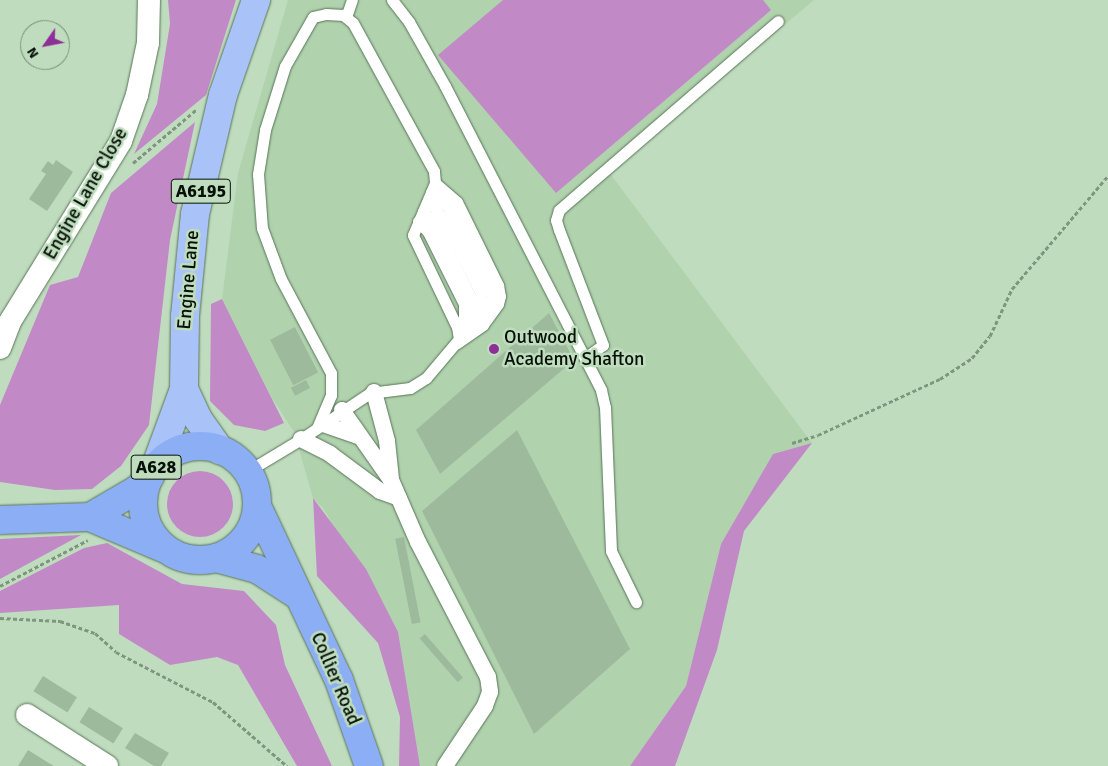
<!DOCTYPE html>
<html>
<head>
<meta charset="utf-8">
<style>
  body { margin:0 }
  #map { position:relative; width:1108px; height:766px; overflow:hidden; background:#bfddbe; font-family:Signika,sans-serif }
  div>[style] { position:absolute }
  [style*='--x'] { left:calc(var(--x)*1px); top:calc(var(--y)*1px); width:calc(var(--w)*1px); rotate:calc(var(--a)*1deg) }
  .built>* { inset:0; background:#b0d3ae }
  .green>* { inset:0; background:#c18ac6 }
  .round { border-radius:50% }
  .building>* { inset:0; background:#9dbb9c; transform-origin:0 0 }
  .path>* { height:3px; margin-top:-1.5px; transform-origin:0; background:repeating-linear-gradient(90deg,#7e957e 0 4px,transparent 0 6.5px) }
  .roads { filter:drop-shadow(0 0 1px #597458) drop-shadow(0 0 1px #597458) }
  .service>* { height:11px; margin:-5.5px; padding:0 5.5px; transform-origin:5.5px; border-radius:5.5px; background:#fff }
  .pedestrian>* { height:16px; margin:-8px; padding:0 8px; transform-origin:8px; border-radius:8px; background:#fff }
  .minor>* { height:22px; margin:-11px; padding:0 11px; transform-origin:11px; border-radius:11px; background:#fff }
  .primary>* { height:28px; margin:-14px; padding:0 14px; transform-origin:14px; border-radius:14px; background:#a9c2f7 }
  .trunk>* { height:28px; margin:-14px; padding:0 14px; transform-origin:14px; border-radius:14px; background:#8caef4 }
  .trunk>.ring { margin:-14px; padding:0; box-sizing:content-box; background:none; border:28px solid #8caef4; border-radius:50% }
  .dots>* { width:14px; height:14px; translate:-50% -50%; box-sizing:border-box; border:2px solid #bfddbe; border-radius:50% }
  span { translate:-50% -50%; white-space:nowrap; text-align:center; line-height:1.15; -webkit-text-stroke:5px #bfddbe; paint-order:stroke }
  .shield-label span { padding:1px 4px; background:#bfddbe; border:1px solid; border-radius:4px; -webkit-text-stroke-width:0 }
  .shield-label { font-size:18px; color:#071107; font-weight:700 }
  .street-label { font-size:19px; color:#071107 }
  .poi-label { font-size:19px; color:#071107 }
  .left { translate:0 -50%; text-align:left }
  .north { position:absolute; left:20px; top:20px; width:50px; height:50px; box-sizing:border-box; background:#bfddbe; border:1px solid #758b75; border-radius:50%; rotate:237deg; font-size:14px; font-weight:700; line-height:20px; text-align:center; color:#071107 }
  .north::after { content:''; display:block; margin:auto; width:18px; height:22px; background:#8e2e97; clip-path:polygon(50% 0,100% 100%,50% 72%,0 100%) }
</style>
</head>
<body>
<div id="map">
  <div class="built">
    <div style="clip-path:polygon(288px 0,814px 0,609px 172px,812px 443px,773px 454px,721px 544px,686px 686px,630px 766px,420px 766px,397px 632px,323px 508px,313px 498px,294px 432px,272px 398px,222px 299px,238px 173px)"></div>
  </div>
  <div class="green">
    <div style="clip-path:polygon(168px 0,236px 0,206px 95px,134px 154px,157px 104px,170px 24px)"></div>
    <div style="clip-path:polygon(503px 0,763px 0,771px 10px,556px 193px,438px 55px)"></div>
    <div style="clip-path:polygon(195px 122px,170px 240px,149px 425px,121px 466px,92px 489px,55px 490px,0 482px,0 405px,50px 285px,78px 277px,111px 193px)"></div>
    <div style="clip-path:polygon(222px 299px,284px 423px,265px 431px,234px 425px,210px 401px,211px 304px)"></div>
    <div style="clip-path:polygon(812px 443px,744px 531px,717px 650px,675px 766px,630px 766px,686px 686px,721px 544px,773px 454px)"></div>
    <div class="round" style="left:167px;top:471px;width:66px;height:66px"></div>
    <div style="clip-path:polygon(313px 498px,366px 569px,398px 632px,420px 766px,399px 766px,400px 717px,378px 643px,317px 576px)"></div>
    <div style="clip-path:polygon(81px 535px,0 579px,0 539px)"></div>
    <div style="clip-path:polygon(107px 543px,182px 584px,244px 591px,276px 625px,285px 665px,332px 766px,297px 766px,238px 665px,217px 657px,170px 665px,119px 634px,119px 605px,0 613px,0 591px,84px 548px)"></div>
  </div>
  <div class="building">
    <div style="clip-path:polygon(56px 160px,73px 172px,47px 211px,29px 199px,46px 174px,41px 171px,48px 161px,53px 165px)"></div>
    <div style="clip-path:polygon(549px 313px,574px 360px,440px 474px,416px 430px)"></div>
    <div style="left:295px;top:327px;width:51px;height:28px;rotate:63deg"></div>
    <div style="left:306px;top:380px;width:9px;height:17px;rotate:63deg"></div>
    <div style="clip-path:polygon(517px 430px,630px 649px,534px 734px,422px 511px)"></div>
    <div style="left:404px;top:537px;width:87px;height:9px;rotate:79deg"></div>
    <div style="left:425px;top:634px;width:58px;height:7px;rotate:49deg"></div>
    <div style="left:43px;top:676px;width:40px;height:18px;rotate:32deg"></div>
    <div style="left:89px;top:707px;width:40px;height:18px;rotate:32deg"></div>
    <div style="clip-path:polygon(135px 733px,169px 753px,161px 766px,154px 766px,125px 748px)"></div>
    <div style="clip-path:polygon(28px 750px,44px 760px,54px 766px,18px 766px)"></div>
  </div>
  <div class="path">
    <div style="--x:133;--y:163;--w:84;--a:-40.2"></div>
    <div style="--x:792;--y:443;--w:27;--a:-17"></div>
    <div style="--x:818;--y:435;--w:134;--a:-24.7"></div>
    <div style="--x:940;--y:379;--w:38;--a:-33"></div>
    <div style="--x:972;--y:358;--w:28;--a:-51"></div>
    <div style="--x:990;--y:336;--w:52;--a:-64.9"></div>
    <div style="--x:1012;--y:289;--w:148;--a:-49.7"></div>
    <div style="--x:0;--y:586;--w:99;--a:-27.6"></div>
    <div style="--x:0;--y:618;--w:60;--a:2.9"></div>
    <div style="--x:60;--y:621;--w:37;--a:19"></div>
    <div style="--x:95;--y:633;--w:28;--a:42"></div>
    <div style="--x:116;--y:652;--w:109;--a:27.3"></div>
    <div style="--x:213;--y:702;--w:98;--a:40.9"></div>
  </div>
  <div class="roads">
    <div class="service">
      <div style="--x:392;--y:0;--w:28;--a:52"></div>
      <div style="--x:409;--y:22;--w:73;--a:60.6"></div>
      <div style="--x:445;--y:86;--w:342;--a:62.8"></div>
      <div style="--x:601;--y:390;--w:17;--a:77"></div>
      <div style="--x:605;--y:407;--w:144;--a:87.6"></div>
      <div style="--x:611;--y:551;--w:57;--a:63.9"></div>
      <div style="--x:346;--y:17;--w:18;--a:-71"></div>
      <div style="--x:435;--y:183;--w:29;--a:41"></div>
      <div style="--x:457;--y:202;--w:93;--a:63.7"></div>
      <div style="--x:498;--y:285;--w:11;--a:80"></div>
      <div style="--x:500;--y:296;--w:8;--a:104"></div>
      <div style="--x:498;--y:304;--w:26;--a:126"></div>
      <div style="--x:483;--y:325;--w:32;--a:145"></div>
      <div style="--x:431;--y:192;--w:21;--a:41"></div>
      <div style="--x:447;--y:206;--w:17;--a:57"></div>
      <div style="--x:456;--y:220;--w:75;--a:63.8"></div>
      <div style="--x:489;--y:287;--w:9;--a:72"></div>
      <div style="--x:492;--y:296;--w:21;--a:113"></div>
      <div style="--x:428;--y:200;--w:27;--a:51"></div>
      <div style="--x:445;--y:221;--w:81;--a:63.7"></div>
      <div style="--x:481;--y:294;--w:22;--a:100"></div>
      <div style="--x:477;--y:316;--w:25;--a:140"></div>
      <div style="--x:423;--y:211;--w:20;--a:49"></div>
      <div style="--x:436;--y:226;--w:82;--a:64.1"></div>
      <div style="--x:472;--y:300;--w:9;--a:84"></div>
      <div style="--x:473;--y:309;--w:9;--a:117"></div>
      <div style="--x:418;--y:221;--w:15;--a:48"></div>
      <div style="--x:428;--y:232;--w:80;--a:63.4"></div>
      <div style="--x:464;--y:304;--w:14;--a:90"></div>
      <div style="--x:585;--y:358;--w:22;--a:-36"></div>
      <div style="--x:603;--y:345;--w:123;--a:-110.9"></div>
      <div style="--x:559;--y:230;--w:10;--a:-107"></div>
      <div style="--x:556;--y:220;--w:10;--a:-73"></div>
      <div style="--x:559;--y:210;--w:289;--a:-40.8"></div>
      <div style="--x:248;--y:471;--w:62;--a:-31.1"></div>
      <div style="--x:301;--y:439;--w:83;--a:-33.7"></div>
      <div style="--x:370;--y:393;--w:40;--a:-7.1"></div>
      <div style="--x:410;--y:388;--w:19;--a:-32"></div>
      <div style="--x:426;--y:378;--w:51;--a:-49.8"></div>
      <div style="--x:459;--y:339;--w:12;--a:-99"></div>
      <div style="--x:457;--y:327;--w:102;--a:-115.6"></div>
      <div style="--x:413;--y:235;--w:56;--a:-67.1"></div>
      <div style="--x:435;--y:183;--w:12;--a:-95"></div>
      <div style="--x:434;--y:171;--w:169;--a:-118.7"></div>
      <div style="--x:353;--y:23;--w:13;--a:-141"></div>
      <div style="--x:343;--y:15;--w:17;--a:-177"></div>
      <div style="--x:326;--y:14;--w:13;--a:167"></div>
      <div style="--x:313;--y:17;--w:56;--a:119.7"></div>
      <div style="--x:285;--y:66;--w:67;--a:107.4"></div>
      <div style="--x:265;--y:130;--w:45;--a:99"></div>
      <div style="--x:258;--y:174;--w:54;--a:85.8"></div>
      <div style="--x:262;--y:228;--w:54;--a:69.6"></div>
      <div style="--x:281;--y:279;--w:106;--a:62"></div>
      <div style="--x:331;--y:373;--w:22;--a:90"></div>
      <div style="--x:331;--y:395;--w:36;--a:113"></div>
    </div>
    <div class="pedestrian">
      <div style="--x:374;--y:392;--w:51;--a:75.1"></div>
      <div style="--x:387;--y:441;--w:39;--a:84"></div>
      <div style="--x:342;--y:410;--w:85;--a:55"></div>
      <div style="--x:391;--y:480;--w:68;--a:66.5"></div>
      <div style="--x:418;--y:542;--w:152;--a:62.6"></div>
      <div style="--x:488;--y:677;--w:15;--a:82"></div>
      <div style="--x:490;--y:692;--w:15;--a:110"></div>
      <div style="--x:485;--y:706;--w:72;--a:123.7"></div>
      <div style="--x:323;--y:424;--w:39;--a:19"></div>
      <div style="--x:301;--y:439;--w:33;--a:27"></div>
      <div style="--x:330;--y:454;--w:62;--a:36.5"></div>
      <div style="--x:380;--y:491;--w:20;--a:20"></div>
    </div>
    <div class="minor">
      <div style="--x:0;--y:348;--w:30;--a:-69"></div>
      <div style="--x:11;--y:320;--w:210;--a:-58.4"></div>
      <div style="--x:121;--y:141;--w:49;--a:-70.8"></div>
      <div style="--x:137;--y:95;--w:53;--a:-78.1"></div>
      <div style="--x:148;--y:43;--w:43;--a:-88.7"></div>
      <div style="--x:27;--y:715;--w:95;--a:32.5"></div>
    </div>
    <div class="primary">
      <div style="--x:184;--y:389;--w:33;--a:65"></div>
      <div style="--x:198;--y:419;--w:38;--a:55"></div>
      <div style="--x:155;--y:468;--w:84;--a:-69.8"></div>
      <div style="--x:184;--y:389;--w:73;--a:-89.2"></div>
      <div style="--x:185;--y:316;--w:102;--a:-84.4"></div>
      <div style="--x:195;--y:214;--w:122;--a:-76.8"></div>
      <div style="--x:223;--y:95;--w:101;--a:-70.8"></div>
    </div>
    <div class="trunk">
      <div class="ring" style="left:143px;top:446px;width:86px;height:86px"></div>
      <div style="--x:257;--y:506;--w:192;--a:64.8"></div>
      <div style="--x:339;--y:680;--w:91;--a:70.8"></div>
      <div style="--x:90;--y:517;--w:56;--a:-30.3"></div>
      <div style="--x:138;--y:489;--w:16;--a:-45"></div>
      <div style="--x:0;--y:520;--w:90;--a:-1.9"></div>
      <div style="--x:90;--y:517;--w:79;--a:23"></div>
      <div style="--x:216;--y:558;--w:42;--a:15"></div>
      <div style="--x:257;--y:569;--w:46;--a:32.7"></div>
    </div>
  </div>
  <div class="dots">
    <div style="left:494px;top:349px;background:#8e2e97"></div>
  </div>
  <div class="shield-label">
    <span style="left:201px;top:191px">A6195</span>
    <span style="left:156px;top:467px">A628</span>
  </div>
  <div class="street-label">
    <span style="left:86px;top:194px;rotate:-60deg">Engine Lane Close</span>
    <span style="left:189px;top:280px;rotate:-85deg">Engine Lane</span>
    <span style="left:335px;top:679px;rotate:67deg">Collier Road</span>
  </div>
  <div class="poi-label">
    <span class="left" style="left:504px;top:349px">Outwood<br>Academy Shafton</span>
  </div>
  <div class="north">N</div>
</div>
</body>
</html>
